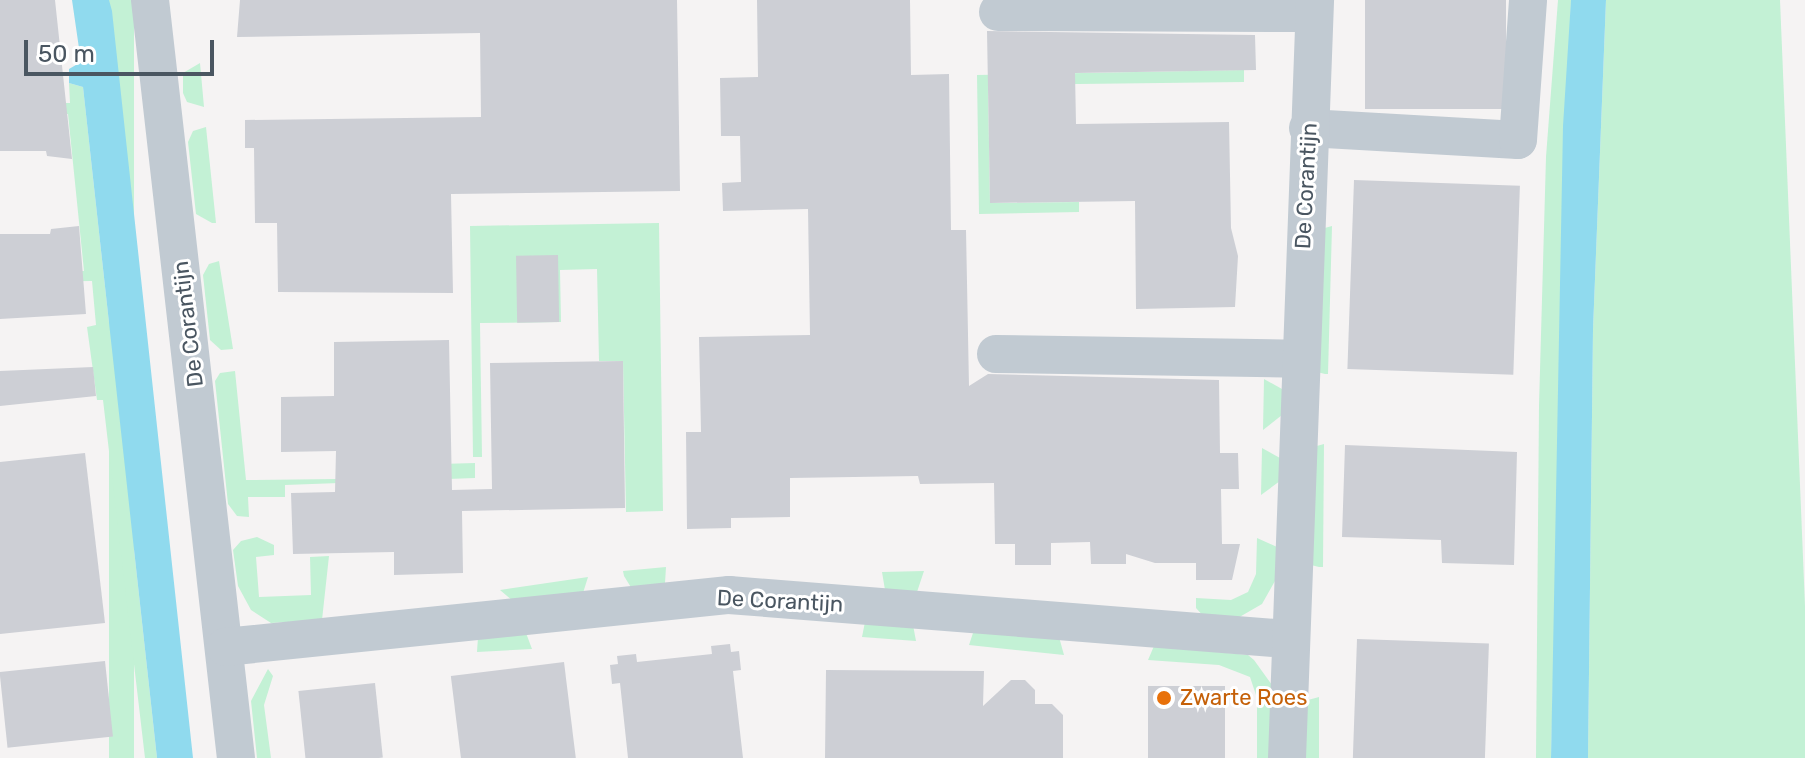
<!DOCTYPE html>
<html>
<head>
<meta charset="utf-8">
<style>
  body { margin:0 }
  #map { position:relative; width:1805px; height:758px; overflow:hidden; background:#f5f3f3; font-family:Rubik,sans-serif }
  div>[style] { position:absolute }
  [style*='--x'] { left:calc(var(--x)*1px); top:calc(var(--y)*1px); width:calc(var(--w)*1px); rotate:calc(var(--a)*1deg) }
  .green>* { inset:0; background:#c3f1d5; transform-origin:0 0 }
  .water>* { inset:0; background:#90daee }
  .building>* { inset:0; background:#cdcfd5; transform-origin:0 0 }
  .minor>* { height:38px; margin:-19px; padding:0 19px; transform-origin:19px; border-radius:19px; background:#c1cad2 }
  .dots>* { width:22px; height:22px; translate:-50% -50%; box-sizing:border-box; border:4px solid #fff; border-radius:50% }
  span { translate:-50% -50%; white-space:nowrap; text-align:center; line-height:1.15; -webkit-text-stroke:6px #fff; paint-order:stroke }
  .street-label { font-size:22px; color:#4a5661 }
  .food-label { font-size:22px; color:#c56008 }
  .left { translate:0 -50%; text-align:left }
  .scale { position:absolute; left:24px; top:40px; width:190px; height:36px; box-sizing:border-box; border:4px solid #4a5661; border-top:0; padding-left:10px; font-size:24px; line-height:28px; white-space:nowrap; color:#4a5661; -webkit-text-stroke:6px #fff; paint-order:stroke }
</style>
</head>
<body>
<div id="map">
  <div class="green">
    <div style="left:109px;top:0;width:25px;height:763px"></div>
    <div style="clip-path:polygon(1558px 0,1571px 0,1551px 758px,1536px 758px,1539px 406px,1546px 157px)"></div>
    <div style="clip-path:polygon(1606px 0,1780px 0,1805px 606px,1805px 758px,1588px 758px,1593px 330px)"></div>
    <div style="clip-path:polygon(200px 63px,204px 107px,187px 102px,183px 93px,183px 73px)"></div>
    <div style="clip-path:polygon(1244px 70px,1244px 82px,988px 85px,990px 203px,1079px 202px,1079px 212px,979px 214px,977px 75px)"></div>
    <div style="clip-path:polygon(69px 83px,83px 87px,157px 758px,145px 758px,103px 400px,97px 400px,87px 327px,96px 325px,92px 281px,0 282px,0 273px,84px 271px,68px 114px,0 115px,0 103px,70px 103px)"></div>
    <div style="clip-path:polygon(206px 127px,216px 223px,212px 223px,196px 214px,188px 142px,193px 131px)"></div>
    <div style="clip-path:polygon(659px 223px,663px 511px,626px 512px,623px 361px,599px 361px,597px 269px,560px 270px,561px 322px,480px 323px,482px 457px,473px 457px,470px 226px)"></div>
    <div style="clip-path:polygon(1332px 226px,1328px 374px,1325px 374px,1317px 372px,1321px 229px)"></div>
    <div style="clip-path:polygon(219px 261px,233px 349px,221px 350px,210px 340px,203px 275px,209px 264px)"></div>
    <div style="clip-path:polygon(235px 371px,246px 480px,337px 479px,337px 467px,475px 463px,475px 478px,285px 485px,285px 497px,248px 497px,249px 517px,237px 516px,228px 504px,215px 381px,220px 373px)"></div>
    <div style="clip-path:polygon(1264px 379px,1282px 389px,1282px 415px,1263px 430px)"></div>
    <div style="clip-path:polygon(1324px 444px,1323px 567px,1319px 567px,1311px 565px,1313px 447px)"></div>
    <div style="clip-path:polygon(1262px 448px,1280px 458px,1280px 481px,1261px 495px)"></div>
    <div style="clip-path:polygon(257px 537px,274px 545px,274px 555px,256px 557px,259px 597px,311px 595px,310px 557px,329px 556px,322px 620px,271px 623px,251px 610px,238px 586px,233px 550px,241px 541px)"></div>
    <div style="clip-path:polygon(1257px 538px,1277px 547px,1275px 581px,1262px 604px,1236px 619px,1205px 618px,1196px 608px,1196px 598px,1231px 600px,1248px 592px,1256px 574px)"></div>
    <div style="clip-path:polygon(666px 567px,665px 583px,632px 589px,624px 576px,623px 571px)"></div>
    <div style="clip-path:polygon(924px 571px,917px 592px,885px 590px,882px 572px)"></div>
    <div style="clip-path:polygon(588px 577px,583px 593px,514px 602px,500px 590px)"></div>
    <div style="clip-path:polygon(865px 622px,913px 625px,916px 641px,862px 637px)"></div>
    <div style="clip-path:polygon(974px 630px,1059px 637px,1064px 655px,969px 645px)"></div>
    <div style="clip-path:polygon(526px 633px,532px 649px,477px 652px,478px 637px)"></div>
    <div style="clip-path:polygon(1154px 646px,1248px 655px,1254px 660px,1272px 685px,1274px 758px,1257px 758px,1257px 698px,1250px 677px,1219px 665px,1148px 660px)"></div>
    <div style="clip-path:polygon(268px 669px,273px 676px,264px 705px,271px 758px,257px 758px,251px 701px)"></div>
    <div style="clip-path:polygon(1319px 697px,1319px 758px,1301px 758px,1308px 700px)"></div>
  </div>
  <div class="water">
    <div style="clip-path:polygon(72px 0,109px 0,112px 11px,193px 758px,157px 758px,83px 87px,69px 83px,69px 69px,81px 62px)"></div>
    <div style="clip-path:polygon(1571px 0,1606px 0,1593px 330px,1588px 758px,1551px 758px,1563px 126px)"></div>
  </div>
  <div class="building">
    <div style="clip-path:polygon(0 0,55px 0,72px 159px,47px 156px,46px 151px,0 151px)"></div>
    <div style="clip-path:polygon(240px 0,677px 0,680px 191px,451px 194px,453px 293px,278px 292px,277px 223px,255px 223px,254px 148px,245px 148px,245px 120px,481px 117px,480px 33px,237px 37px)"></div>
    <div style="clip-path:polygon(757px 0,910px 0,911px 75px,949px 74px,951px 230px,966px 230px,969px 386px,988px 374px,1219px 380px,1220px 453px,1238px 453px,1239px 489px,1221px 489px,1222px 544px,1240px 544px,1232px 580px,1196px 580px,1196px 563px,1155px 563px,1126px 554px,1126px 564px,1091px 564px,1090px 542px,1051px 543px,1051px 565px,1015px 565px,1015px 544px,995px 544px,994px 483px,920px 484px,918px 476px,790px 478px,790px 517px,731px 518px,731px 528px,687px 529px,686px 432px,701px 432px,699px 337px,810px 335px,808px 209px,723px 211px,722px 183px,741px 182px,740px 136px,721px 136px,720px 78px,758px 77px)"></div>
    <div style="left:1365px;top:0;width:141px;height:109px"></div>
    <div style="clip-path:polygon(987px 31px,1255px 35px,1256px 70px,1075px 73px,1076px 124px,1229px 122px,1231px 228px,1238px 256px,1235px 307px,1136px 309px,1135px 201px,990px 203px)"></div>
    <div style="left:1354px;top:180px;width:166px;height:189px;rotate:2deg"></div>
    <div style="clip-path:polygon(79px 226px,86px 314px,0 319px,0 234px,50px 234px,51px 229px)"></div>
    <div style="left:558px;top:255px;width:67px;height:42px;rotate:89deg"></div>
    <div style="clip-path:polygon(449px 340px,452px 490px,492px 489px,490px 363px,623px 361px,625px 508px,462px 511px,463px 573px,394px 575px,394px 552px,293px 554px,291px 493px,335px 492px,336px 451px,281px 452px,281px 397px,334px 396px,334px 342px)"></div>
    <div style="clip-path:polygon(93px 367px,96px 396px,0 406px,0 371px)"></div>
    <div style="clip-path:polygon(1345px 445px,1517px 452px,1514px 565px,1442px 563px,1441px 540px,1342px 537px)"></div>
    <div style="clip-path:polygon(85px 453px,105px 623px,0 634px,0 462px)"></div>
    <div style="left:1357px;top:639px;width:132px;height:119px;rotate:2deg"></div>
    <div style="clip-path:polygon(730px 644px,731px 652px,739px 651px,741px 670px,733px 671px,743px 758px,628px 758px,620px 683px,612px 684px,610px 665px,618px 664px,617px 656px,636px 654px,637px 662px,712px 654px,711px 646px)"></div>
    <div style="left:105px;top:661px;width:76px;height:106px;rotate:84deg"></div>
    <div style="left:564px;top:662px;width:97px;height:114px;rotate:83deg"></div>
    <div style="clip-path:polygon(826px 670px,984px 671px,983px 706px,1011px 680px,1025px 680px,1035px 690px,1035px 704px,1052px 704px,1063px 715px,1063px 758px,825px 758px)"></div>
    <div style="left:375px;top:683px;width:75px;height:77px;rotate:84deg"></div>
    <div style="left:1148px;top:686px;width:77px;height:72px"></div>
  </div>
  <div class="minor">
    <div style="--x:150;--y:0;--w:763;--a:83.53"></div>
    <div style="--x:998;--y:12;--w:316;--a:0.2"></div>
    <div style="--x:1308;--y:128;--w:210;--a:3.3"></div>
    <div style="--x:1518;--y:140;--w:140;--a:-85.9"></div>
    <div style="--x:996;--y:354;--w:302;--a:0.9"></div>
    <div style="--x:225;--y:647;--w:507;--a:-5.89"></div>
    <div style="--x:729;--y:595;--w:560;--a:4.51"></div>
    <div style="--x:1287;--y:758;--w:759;--a:-87.88"></div>
  </div>
  <div class="dots">
    <div style="left:1164px;top:698px;background:#e8710a"></div>
  </div>
  <div class="street-label">
    <span style="left:1306px;top:186px;rotate:-87deg">De Corantijn</span>
    <span style="left:188px;top:324px;rotate:-97deg">De Corantijn</span>
    <span style="left:780px;top:601px;rotate:3deg">De Corantijn</span>
  </div>
  <div class="food-label">
    <span class="left" style="left:1180px;top:698px">Zwarte Roes</span>
  </div>
  <div class="scale">50 m</div>
</div>
</body>
</html>
